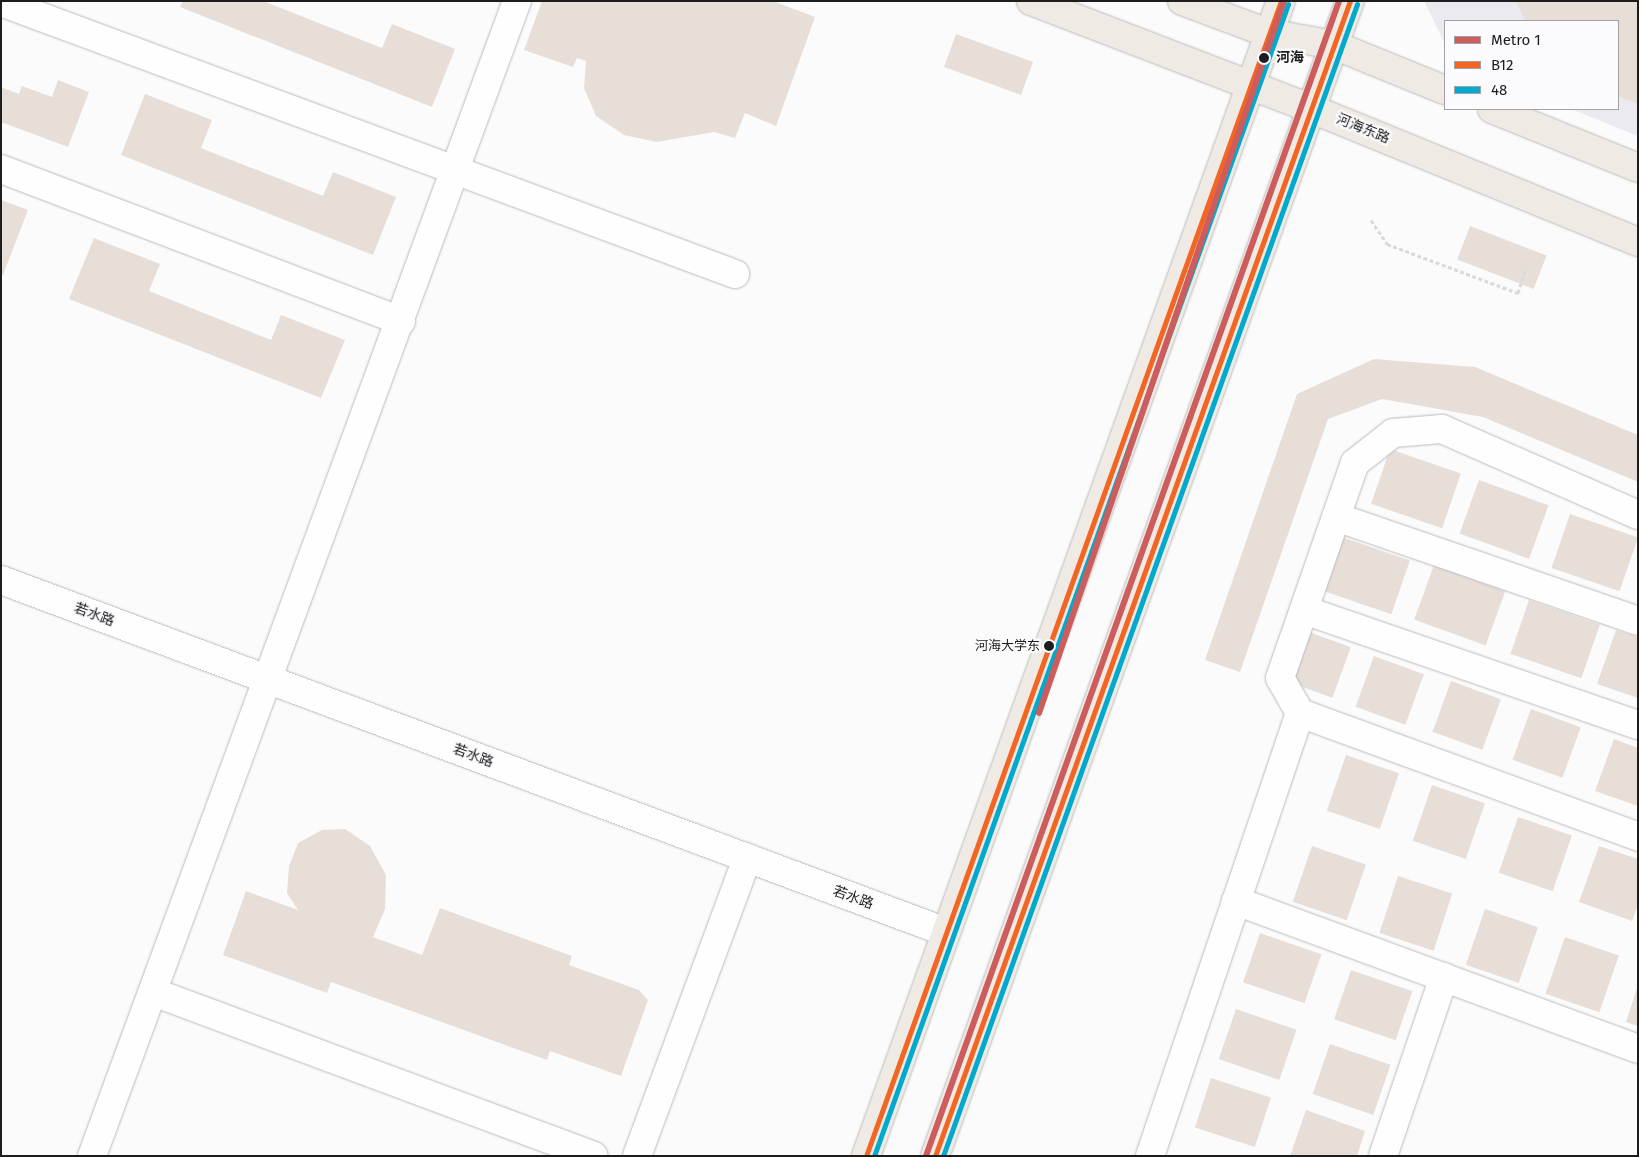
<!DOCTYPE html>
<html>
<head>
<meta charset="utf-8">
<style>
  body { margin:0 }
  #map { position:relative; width:1639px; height:1157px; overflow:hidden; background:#fbfbfc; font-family:"Fira Sans","Noto Sans SC",sans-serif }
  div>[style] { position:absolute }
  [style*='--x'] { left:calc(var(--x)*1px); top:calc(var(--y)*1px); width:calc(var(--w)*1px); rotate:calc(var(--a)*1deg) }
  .built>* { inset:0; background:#ebeaf0 }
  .building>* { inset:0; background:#e8ded8; transform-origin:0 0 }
  .path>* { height:3px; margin-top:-1.5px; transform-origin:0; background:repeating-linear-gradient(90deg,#dadadb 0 4px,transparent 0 6.5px) }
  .roads { filter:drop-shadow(0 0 1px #bbbbbc) drop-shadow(0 0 1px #bbbbbc) }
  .minor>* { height:28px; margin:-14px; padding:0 14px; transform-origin:14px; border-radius:14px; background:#fefeff }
  .major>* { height:28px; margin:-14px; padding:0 14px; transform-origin:14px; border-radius:14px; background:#efeae4 }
  .bus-1>* { height:5px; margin:-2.5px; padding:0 2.5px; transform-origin:2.5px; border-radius:2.5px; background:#f26522 }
  .bus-2>* { height:5px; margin:-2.5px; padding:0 2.5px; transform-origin:2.5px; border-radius:2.5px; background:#00a9ce }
  .metro-1>* { height:6px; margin:-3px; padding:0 3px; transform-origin:3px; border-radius:3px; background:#cd5c5c }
  .dots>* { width:14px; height:14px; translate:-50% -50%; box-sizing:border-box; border:2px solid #fbfafd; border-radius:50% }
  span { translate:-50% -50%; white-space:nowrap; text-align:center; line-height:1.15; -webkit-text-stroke:4.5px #fbfafd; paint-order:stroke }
  .bus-label { font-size:13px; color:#1d1d1e }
  .right { translate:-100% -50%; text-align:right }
  .stop-label { font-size:14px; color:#1d1d1e; font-weight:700 }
  .left { translate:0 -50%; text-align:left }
  .street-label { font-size:14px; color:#1d1d1e }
  .frame { position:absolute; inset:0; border:2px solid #1d1d1e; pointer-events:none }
  .legend { position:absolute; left:1444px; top:20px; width:175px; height:90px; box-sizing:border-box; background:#fbfafd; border:1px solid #a2a2a4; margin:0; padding:6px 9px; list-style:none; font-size:15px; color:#1d1d1e }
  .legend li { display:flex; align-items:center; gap:10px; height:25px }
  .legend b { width:25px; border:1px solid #a2a2a4 }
</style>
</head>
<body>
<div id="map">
  <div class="built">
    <div style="clip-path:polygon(1424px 1px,1638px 1px,1638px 136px,1571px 109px,1618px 109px,1618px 21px,1445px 21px,1445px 44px)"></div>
  </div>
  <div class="building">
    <div style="clip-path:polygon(183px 1px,263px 1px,382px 48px,392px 24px,455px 49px,432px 107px,180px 7px)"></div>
    <div style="clip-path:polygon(542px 1px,773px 1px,815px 17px,776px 126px,745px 113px,735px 138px,714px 132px,657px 142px,624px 135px,596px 116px,584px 88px,586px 61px,577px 58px,573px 67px,524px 50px)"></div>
    <div style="clip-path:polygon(1516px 1px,1638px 1px,1638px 104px,1618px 96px,1618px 21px,1525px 21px)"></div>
    <div style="left:956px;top:34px;width:82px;height:35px;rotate:20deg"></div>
    <div style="clip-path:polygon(58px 80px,89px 92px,68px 147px,1px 122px,1px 87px,19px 94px,22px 86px,52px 97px)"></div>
    <div style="clip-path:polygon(145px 94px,212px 120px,201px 148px,323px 196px,333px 172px,396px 197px,373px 255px,121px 155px)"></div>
    <div style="clip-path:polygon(1px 200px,28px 210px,3px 275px,1px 274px)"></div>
    <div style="left:1470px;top:226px;width:82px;height:36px;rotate:21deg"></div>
    <div style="clip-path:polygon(94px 238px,160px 264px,149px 291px,271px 340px,281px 315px,345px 340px,321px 398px,69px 299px)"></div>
    <div style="clip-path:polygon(1374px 359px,1475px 367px,1638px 435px,1638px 482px,1483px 417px,1382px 399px,1328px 419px,1240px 672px,1205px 660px,1297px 394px)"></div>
    <div style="left:1390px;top:449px;width:75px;height:58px;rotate:19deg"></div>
    <div style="left:1479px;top:480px;width:74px;height:57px;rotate:20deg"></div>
    <div style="left:1570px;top:514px;width:72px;height:57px;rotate:19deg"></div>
    <div style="left:1339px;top:536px;width:75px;height:57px;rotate:19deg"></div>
    <div style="left:1434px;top:565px;width:76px;height:58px;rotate:20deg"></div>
    <div style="left:1529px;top:600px;width:75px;height:57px;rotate:19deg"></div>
    <div style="left:1301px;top:629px;width:53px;height:54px;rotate:20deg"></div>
    <div style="clip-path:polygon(1616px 630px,1638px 637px,1638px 698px,1597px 684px)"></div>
    <div style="left:1374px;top:656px;width:53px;height:54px;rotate:20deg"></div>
    <div style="left:1451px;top:681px;width:53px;height:54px;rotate:20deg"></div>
    <div style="left:1531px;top:709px;width:53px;height:54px;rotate:20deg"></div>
    <div style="clip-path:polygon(1614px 739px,1638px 748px,1638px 806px,1595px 791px)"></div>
    <div style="left:1346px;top:755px;width:56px;height:59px;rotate:19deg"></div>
    <div style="left:1432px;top:785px;width:56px;height:59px;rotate:19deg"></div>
    <div style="left:1518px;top:817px;width:57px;height:59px;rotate:19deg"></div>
    <div style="clip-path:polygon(345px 829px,370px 846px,386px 875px,385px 909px,373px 937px,422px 955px,440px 908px,572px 956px,569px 965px,639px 990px,648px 1000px,621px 1076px,550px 1051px,547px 1060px,331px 982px,327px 993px,223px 955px,246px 891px,298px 910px,287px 893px,289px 866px,298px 843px,322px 830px)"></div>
    <div style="left:1312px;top:846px;width:57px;height:59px;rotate:19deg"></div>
    <div style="clip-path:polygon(1599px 846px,1638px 859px,1638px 905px,1632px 921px,1579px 902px)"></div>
    <div style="left:1398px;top:876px;width:57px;height:60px;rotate:18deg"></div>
    <div style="left:1485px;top:909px;width:56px;height:59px;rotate:19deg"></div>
    <div style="left:1260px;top:933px;width:65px;height:52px;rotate:19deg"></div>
    <div style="left:1565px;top:937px;width:57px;height:60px;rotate:19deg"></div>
    <div style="left:1351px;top:970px;width:65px;height:52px;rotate:19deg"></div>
    <div style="clip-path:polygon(1637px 988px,1638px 988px,1638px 1026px,1626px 1022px)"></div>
    <div style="left:1236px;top:1009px;width:64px;height:53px;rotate:19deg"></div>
    <div style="left:1330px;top:1044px;width:64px;height:53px;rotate:19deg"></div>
    <div style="left:1211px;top:1078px;width:63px;height:52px;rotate:18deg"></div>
    <div style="clip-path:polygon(1306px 1110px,1365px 1131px,1357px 1156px,1290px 1156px)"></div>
  </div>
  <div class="path">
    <div style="--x:1371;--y:220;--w:29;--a:56"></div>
    <div style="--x:1387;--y:244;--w:140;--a:20.5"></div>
    <div style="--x:1518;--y:293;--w:27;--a:-73"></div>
  </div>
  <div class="roads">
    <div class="minor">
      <div style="--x:1;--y:2;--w:783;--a:20.33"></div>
      <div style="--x:1;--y:169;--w:428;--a:20.8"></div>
      <div style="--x:1336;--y:517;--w:319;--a:19"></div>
      <div style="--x:1;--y:580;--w:1008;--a:20.43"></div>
      <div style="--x:1304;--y:610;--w:353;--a:19"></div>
      <div style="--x:1300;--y:713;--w:360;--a:20.1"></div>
      <div style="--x:1236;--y:901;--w:428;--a:20.2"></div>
      <div style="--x:153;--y:992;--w:470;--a:20.4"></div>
      <div style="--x:92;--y:1156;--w:1231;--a:-69.8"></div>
      <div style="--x:637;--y:1156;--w:318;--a:-69.7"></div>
      <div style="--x:1150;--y:1156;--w:468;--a:-71.3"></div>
      <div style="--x:1300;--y:713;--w:40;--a:-119.7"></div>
      <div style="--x:1280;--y:678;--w:228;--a:-70.8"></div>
      <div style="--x:1355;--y:463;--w:48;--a:-38.3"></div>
      <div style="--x:1393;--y:433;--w:49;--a:-4.7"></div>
      <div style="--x:1442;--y:429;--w:214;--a:23.7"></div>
      <div style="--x:1383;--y:1156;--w:189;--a:-71.2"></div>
    </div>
    <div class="major">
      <div style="--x:1031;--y:1;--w:301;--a:21"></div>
      <div style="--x:1312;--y:109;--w:352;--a:22.2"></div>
      <div style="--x:1182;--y:1;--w:92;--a:20.4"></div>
      <div style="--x:1268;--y:33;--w:67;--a:10.3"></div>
      <div style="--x:1334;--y:45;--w:120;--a:22.1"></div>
      <div style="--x:1492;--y:109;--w:157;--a:22"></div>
      <div style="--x:866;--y:1156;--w:1227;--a:-70.24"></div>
      <div style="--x:935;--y:1156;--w:1227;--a:-70.24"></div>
    </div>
  </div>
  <div class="bus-1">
    <div style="--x:866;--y:1156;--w:1227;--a:-70.24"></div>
    <div style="--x:935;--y:1156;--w:1227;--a:-70.24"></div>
  </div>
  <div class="bus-2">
    <div style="--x:874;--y:1156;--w:1224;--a:-70.23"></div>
    <div style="--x:943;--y:1156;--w:1224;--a:-70.23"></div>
  </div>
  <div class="metro-1">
    <div style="--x:1039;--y:713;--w:753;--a:-71.01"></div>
    <div style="--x:926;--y:1156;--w:1227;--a:-70.32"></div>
  </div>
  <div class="dots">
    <div style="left:1264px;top:58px;background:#1d1d1e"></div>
    <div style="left:1049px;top:646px;background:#1d1d1e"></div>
  </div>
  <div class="bus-label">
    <span class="right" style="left:1040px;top:646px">河海大学东</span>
  </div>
  <div class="stop-label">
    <span class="left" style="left:1276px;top:58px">河海</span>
  </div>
  <div class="street-label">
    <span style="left:1363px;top:129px;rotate:22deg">河海东路</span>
    <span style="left:94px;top:615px;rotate:20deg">若水路</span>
    <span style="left:473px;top:756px;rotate:20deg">若水路</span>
    <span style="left:853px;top:898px;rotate:20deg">若水路</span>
  </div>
  <div class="frame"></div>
  <ul class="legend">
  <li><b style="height:6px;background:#cd5c5c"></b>Metro 1</li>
  <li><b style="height:6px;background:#f26522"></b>B12</li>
  <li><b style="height:6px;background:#00a9ce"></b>48</li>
  </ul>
</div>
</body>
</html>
